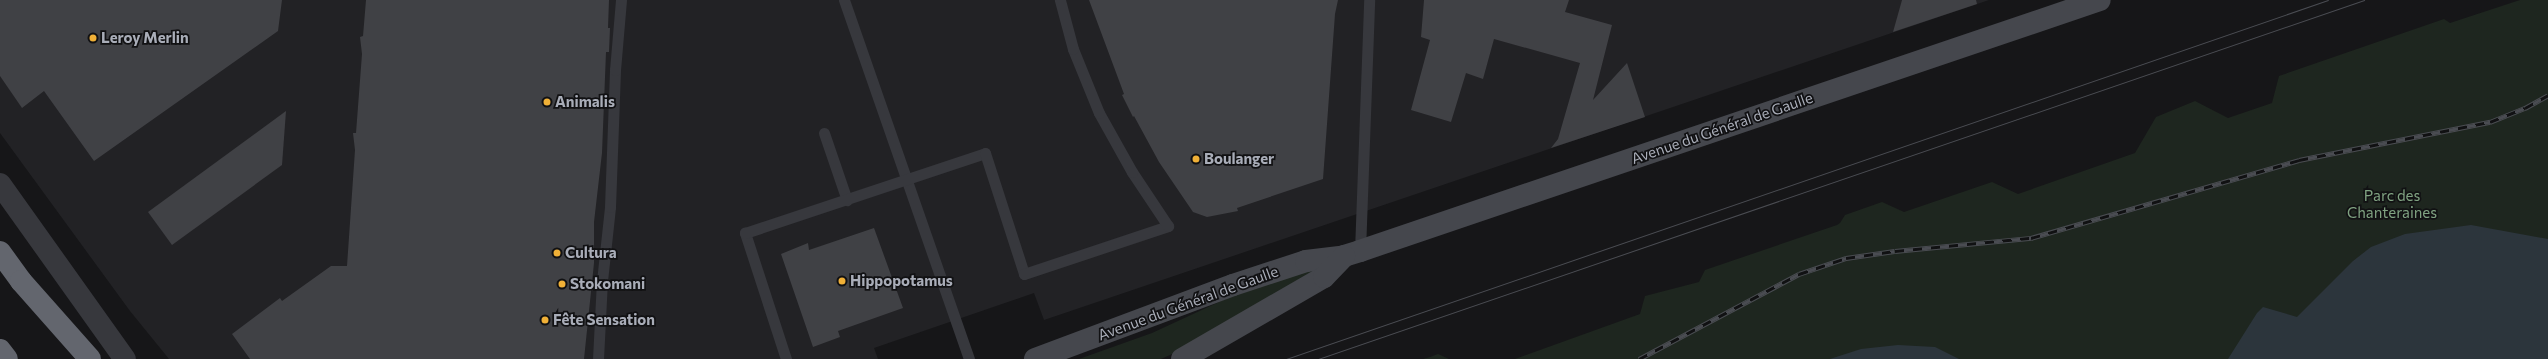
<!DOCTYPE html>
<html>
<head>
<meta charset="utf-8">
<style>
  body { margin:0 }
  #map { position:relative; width:2548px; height:359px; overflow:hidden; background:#161618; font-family:Commissioner,sans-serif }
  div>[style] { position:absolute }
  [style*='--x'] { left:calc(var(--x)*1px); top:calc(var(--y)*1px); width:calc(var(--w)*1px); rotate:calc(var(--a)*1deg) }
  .built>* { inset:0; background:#222225 }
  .green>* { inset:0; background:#1e261f }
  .water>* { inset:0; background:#2c353c }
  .building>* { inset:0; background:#404145 }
  .lane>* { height:11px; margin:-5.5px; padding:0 5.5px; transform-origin:5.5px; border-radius:5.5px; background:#37383d }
  .street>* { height:22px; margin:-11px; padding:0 11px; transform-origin:11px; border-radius:11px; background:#37383d }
  .secondary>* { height:22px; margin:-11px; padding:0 11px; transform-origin:11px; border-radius:11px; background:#45474d }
  .highway>* { height:22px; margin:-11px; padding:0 11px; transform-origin:11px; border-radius:11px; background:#63666e }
  .tram>* { height:1px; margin:-0.5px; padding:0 0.5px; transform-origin:0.5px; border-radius:0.5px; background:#4a4c52 }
  .rail>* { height:4.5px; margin-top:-2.25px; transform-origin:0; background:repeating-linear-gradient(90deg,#111113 0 9px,#4a4c52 0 18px); box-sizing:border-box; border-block:1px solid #4a4c52 }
  .dots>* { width:11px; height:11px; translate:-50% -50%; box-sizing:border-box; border:2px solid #111113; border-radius:50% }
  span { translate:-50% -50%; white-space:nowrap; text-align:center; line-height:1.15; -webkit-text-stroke:3.5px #111113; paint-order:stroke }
  .poi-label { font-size:15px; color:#a9adb8; font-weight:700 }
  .left { translate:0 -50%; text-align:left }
  .street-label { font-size:15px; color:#a9adb8 }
  .park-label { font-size:15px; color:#80a382 }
</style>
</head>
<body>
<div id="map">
  <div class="built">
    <div style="clip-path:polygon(0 0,1989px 0,1044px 320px,1034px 293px,874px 348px,878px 359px,169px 359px,130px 311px,0 133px)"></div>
  </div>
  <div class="green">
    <div style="clip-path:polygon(2520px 0,2548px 0,2548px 359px,1515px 359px,1640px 314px,1645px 296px,1699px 282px,1705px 270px,1837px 225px,1840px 223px,1845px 215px,1882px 202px,1904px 212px,1992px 182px,2018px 194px,2135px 153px,2156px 117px,2195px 101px,2228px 118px,2272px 103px,2279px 76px,2444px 19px,2450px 23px)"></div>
    <div style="clip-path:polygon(1320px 265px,1322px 269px,1188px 347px,1161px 359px,1079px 359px,1152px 333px,1232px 296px)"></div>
    <div style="clip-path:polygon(1438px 354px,1449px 359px,1423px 359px,1430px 357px)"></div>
  </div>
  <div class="water">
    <div style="clip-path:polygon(2471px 225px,2548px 239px,2548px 359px,2228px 359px,2257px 313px,2263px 307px,2297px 317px,2353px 261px,2371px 247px,2405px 234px)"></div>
    <div style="clip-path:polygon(1898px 345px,1935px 347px,1959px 359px,1830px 359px,1861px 349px)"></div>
  </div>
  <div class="building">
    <div style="clip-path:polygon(0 0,282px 0,278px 31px,94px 161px,44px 91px,22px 108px,0 76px)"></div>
    <div style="clip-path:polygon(366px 0,609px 0,608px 28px,610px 28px,609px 52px,606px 52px,602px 153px,594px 222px,594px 263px,584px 359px,250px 359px,232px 334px,280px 298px,282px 301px,331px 266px,347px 266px,355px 150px,353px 133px,356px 133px,362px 54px,360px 37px,363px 36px)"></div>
    <div style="clip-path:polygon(1089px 0,1338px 0,1335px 14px,1323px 179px,1237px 208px,1238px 211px,1207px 217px,1193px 212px,1159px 162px,1134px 116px,1133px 117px,1122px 95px,1124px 94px)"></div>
    <div style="clip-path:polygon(1424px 0,1569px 0,1565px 12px,1612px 25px,1593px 100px,1627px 63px,1645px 117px,1551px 148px,1558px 139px,1580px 63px,1494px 39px,1483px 79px,1466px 73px,1451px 122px,1411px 110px,1430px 40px,1421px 37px)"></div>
    <div style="clip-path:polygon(1902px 0,1976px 0,1977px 4px,1893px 32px)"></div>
    <div style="clip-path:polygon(286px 111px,282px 165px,172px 245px,148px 212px)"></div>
    <div style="clip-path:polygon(874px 228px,903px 308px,838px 331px,840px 337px,813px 347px,781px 254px,808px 243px,809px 250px)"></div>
  </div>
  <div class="lane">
    <div style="--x:844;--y:0;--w:380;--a:70.8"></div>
    <div style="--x:824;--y:133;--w:71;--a:71.1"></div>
    <div style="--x:1360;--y:251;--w:251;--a:-87.9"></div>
    <div style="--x:598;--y:359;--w:78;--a:-87.1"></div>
    <div style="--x:602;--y:281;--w:74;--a:-83.8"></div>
    <div style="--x:610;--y:207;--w:137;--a:-87.9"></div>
    <div style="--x:615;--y:70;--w:70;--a:-85.1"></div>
    <div style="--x:786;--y:359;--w:133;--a:-108"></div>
    <div style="--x:745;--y:233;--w:253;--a:-18.4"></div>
    <div style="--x:985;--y:153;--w:127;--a:72.1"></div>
    <div style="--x:1024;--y:274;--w:152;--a:-18.4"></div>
    <div style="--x:1168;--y:226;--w:65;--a:-123.7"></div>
    <div style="--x:1132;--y:172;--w:68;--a:-119.2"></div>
    <div style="--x:1099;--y:113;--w:69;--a:-112.1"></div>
    <div style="--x:1073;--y:49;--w:51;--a:-104.9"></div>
  </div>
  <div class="street">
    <div style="--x:0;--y:184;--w:215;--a:54.5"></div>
  </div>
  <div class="secondary">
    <div style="--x:1035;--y:359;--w:211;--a:-20.5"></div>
    <div style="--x:1233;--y:285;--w:77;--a:-18.2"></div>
    <div style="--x:1306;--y:261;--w:38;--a:-7"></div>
    <div style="--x:1344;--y:256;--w:17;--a:-17"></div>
    <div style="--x:1360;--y:251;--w:781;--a:-18.74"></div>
    <div style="--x:1182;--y:359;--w:164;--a:-30"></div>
    <div style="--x:1324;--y:277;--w:29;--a:-46"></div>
  </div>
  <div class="highway">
    <div style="--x:0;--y:252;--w:36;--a:54"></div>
    <div style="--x:21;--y:281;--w:104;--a:48.5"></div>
    <div style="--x:0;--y:350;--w:11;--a:52"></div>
  </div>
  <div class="tram">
    <div style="--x:1286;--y:359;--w:1102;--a:-19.01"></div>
    <div style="--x:1318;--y:359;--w:1106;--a:-18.94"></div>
  </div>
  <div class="rail">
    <div style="--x:1639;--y:359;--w:181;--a:-28"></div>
    <div style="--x:1799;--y:274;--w:50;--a:-18.8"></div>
    <div style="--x:1846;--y:258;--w:49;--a:-8.1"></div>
    <div style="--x:1895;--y:251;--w:137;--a:-5.5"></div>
    <div style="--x:2031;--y:238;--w:279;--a:-16.2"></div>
    <div style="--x:2299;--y:160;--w:195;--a:-11.3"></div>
    <div style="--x:2490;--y:122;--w:38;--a:-22"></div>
    <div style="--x:2525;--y:108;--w:26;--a:-29"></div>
  </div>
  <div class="dots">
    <div style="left:93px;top:38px;background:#f0b037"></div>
    <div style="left:547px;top:102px;background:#f0b037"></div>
    <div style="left:1196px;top:159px;background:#f0b037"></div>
    <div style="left:557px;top:253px;background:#f0b037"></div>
    <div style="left:842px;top:281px;background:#f0b037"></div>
    <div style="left:562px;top:284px;background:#f0b037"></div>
    <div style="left:545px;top:320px;background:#f0b037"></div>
  </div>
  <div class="poi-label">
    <span class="left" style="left:101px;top:38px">Leroy Merlin</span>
    <span class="left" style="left:555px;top:102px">Animalis</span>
    <span class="left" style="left:1204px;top:159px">Boulanger</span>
    <span class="left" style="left:565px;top:253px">Cultura</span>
    <span class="left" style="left:850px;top:281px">Hippopotamus</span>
    <span class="left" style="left:570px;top:284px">Stokomani</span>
    <span class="left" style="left:553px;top:320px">Fête Sensation</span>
  </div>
  <div class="street-label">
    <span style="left:1722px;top:128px;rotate:-19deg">Avenue du Général de Gaulle</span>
    <span style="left:1188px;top:303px;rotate:-20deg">Avenue du Général de Gaulle</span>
  </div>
  <div class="park-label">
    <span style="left:2392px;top:204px">Parc des<br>Chanteraines</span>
  </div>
</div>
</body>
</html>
